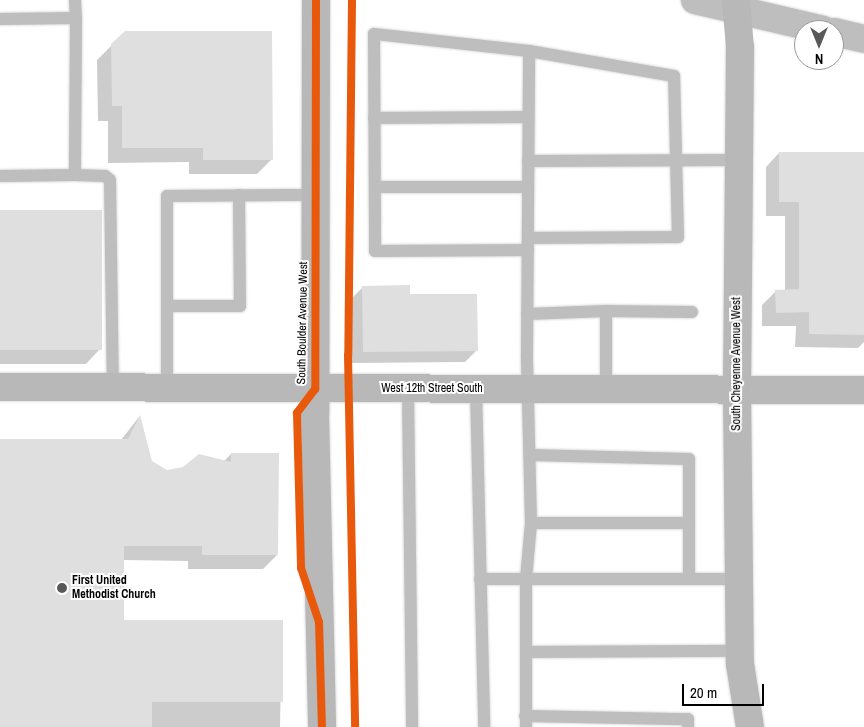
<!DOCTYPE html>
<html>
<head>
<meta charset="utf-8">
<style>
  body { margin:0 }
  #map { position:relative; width:864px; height:727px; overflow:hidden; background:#fff; font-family:"Archivo Narrow",sans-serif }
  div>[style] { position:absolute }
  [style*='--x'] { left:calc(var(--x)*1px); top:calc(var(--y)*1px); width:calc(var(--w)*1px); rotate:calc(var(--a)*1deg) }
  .shadow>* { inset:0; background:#0003 }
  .building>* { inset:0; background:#dfdfdf; transform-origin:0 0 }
  .roads { filter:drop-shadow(0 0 1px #dbdbdb) drop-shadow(0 0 1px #dbdbdb) }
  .lane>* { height:12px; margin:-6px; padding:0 6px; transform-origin:6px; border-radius:6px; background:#bebebe }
  .secondary>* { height:28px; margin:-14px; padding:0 14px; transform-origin:14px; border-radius:14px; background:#b8b8b8 }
  .highway>* { height:28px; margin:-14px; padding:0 14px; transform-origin:14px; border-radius:14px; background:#bebebe }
  .secondary-bridge>* { height:28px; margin:-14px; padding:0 14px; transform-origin:14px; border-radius:14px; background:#b8b8b8 }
  .cycleway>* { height:8px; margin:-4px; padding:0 4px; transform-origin:4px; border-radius:4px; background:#e8590c }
  .dots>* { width:14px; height:14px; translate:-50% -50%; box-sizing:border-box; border:2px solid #fff; border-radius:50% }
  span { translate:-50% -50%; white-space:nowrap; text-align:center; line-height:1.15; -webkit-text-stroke:4px #fff; paint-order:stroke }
  .street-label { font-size:12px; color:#000 }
  .poi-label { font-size:12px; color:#000; font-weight:700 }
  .left { translate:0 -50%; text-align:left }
  .north { position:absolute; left:794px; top:20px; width:50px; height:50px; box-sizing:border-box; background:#fff; border:1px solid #999; border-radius:50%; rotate:180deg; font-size:14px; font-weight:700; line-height:20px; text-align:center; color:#000 }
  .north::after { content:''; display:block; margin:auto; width:18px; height:22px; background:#595959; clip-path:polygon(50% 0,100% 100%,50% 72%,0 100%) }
  .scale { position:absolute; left:682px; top:684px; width:82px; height:22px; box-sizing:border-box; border:2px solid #000; border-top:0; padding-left:6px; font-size:15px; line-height:18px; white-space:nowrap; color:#000; -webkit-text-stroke:4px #fff; paint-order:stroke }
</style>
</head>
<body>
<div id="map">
  <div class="shadow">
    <div style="clip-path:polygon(112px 45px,272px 159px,257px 174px,189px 174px,189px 162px,108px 163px,108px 121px,98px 121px,97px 60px)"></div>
    <div style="clip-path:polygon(779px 153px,864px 154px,864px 342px,858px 348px,795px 347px,796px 326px,762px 326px,762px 305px,776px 291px,785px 291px,785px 216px,766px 216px,766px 167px)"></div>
    <div style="clip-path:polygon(0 211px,100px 349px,86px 364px,0 364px)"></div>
    <div style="clip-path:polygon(363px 287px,409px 295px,477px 350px,465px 362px,352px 363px,351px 299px)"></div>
    <div style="clip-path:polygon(139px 417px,151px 461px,167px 471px,224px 461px,231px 454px,277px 555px,263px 569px,188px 569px,188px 561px,123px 560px,123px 621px,282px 621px,280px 727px,0 727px,0 440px,121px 440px)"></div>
  </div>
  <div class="building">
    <div style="clip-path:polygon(125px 31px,272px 31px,273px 160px,203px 160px,203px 148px,122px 148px,122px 106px,112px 106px,111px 44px)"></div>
    <div style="clip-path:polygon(779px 152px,864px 152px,864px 335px,809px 334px,809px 312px,776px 313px,775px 290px,799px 289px,799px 202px,779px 202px)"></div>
    <div style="left:0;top:210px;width:102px;height:140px"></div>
    <div style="clip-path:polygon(410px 285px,410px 294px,477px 294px,478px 351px,363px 352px,362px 286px)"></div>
    <div style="clip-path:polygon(140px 415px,152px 461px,167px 470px,183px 467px,199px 454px,231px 462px,231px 453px,279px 453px,278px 555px,202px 555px,202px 546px,124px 546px,124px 620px,283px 620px,283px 702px,152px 702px,152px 727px,0 727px,0 439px,128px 439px)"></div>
  </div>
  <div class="roads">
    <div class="lane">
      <div style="--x:75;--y:0;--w:18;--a:87"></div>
      <div style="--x:0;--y:19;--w:76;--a:-0.8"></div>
      <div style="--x:76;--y:18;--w:157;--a:90.4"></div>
      <div style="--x:75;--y:175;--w:75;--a:179.2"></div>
      <div style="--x:374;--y:118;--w:154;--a:-0.4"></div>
      <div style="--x:528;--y:161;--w:211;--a:-0.3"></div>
      <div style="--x:75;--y:175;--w:30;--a:2"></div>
      <div style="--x:105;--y:176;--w:6;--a:39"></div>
      <div style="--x:110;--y:180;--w:208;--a:89.2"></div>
      <div style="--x:375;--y:187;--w:153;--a:0"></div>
      <div style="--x:239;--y:195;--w:111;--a:89.5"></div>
      <div style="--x:240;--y:306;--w:73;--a:180"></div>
      <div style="--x:167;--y:306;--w:110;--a:-90"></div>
      <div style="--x:167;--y:196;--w:123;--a:-0.5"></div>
      <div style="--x:290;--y:195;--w:25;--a:0"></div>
      <div style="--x:528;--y:238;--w:150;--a:-0.4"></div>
      <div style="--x:678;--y:237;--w:161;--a:-91.4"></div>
      <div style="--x:674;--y:76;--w:147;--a:-170.2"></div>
      <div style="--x:529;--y:51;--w:156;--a:-173.7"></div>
      <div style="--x:374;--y:34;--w:217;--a:89.7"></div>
      <div style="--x:375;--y:251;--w:153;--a:-0.4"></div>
      <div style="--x:527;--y:314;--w:79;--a:-2.2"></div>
      <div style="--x:167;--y:388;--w:82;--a:-90"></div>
      <div style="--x:408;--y:389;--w:338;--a:89.3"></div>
      <div style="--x:476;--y:389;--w:338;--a:88.6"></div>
      <div style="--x:606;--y:390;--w:79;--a:-90"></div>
      <div style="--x:606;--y:311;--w:86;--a:0.7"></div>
      <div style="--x:530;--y:455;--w:159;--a:1.4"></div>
      <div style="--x:689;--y:459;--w:120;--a:90"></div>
      <div style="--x:531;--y:523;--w:158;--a:0"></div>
      <div style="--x:480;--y:579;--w:259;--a:0"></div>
      <div style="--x:526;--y:652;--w:214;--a:-0.3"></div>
      <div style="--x:525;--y:716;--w:163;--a:1.1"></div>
      <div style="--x:688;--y:719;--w:8;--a:90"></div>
      <div style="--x:526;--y:727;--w:148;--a:-90"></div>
      <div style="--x:526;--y:579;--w:56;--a:-84.9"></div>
      <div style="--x:531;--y:523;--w:168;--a:-91.4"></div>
      <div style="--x:527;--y:355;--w:304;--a:-89.6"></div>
    </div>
    <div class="secondary">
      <div style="--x:316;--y:0;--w:414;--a:90.1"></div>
      <div style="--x:315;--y:414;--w:313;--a:88.7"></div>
      <div style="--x:740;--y:48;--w:342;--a:90.5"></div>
      <div style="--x:737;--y:390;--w:274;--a:89.4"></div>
      <div style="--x:740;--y:664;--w:64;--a:81"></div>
      <div style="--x:0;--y:387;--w:864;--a:0.2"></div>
    </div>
    <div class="highway">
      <div style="--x:695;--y:0;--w:132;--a:13.1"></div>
      <div style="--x:834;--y:32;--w:31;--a:13"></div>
    </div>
  </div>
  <div class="secondary-bridge">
    <div style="--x:736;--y:0;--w:48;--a:85.2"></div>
  </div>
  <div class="cycleway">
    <div style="--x:316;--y:0;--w:389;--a:90.1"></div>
    <div style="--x:315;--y:389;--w:30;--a:127"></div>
    <div style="--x:297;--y:413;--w:155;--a:88.5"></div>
    <div style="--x:301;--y:568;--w:57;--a:71.6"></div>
    <div style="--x:319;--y:622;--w:105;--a:88.4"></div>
    <div style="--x:352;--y:0;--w:355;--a:90.6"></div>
    <div style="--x:348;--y:355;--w:372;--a:88.9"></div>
  </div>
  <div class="dots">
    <div style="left:62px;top:588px;background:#595959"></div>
  </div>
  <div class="street-label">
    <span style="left:303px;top:323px;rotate:-89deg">South Boulder Avenue West</span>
    <span style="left:737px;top:364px;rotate:-90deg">South Cheyenne Avenue West</span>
    <span style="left:432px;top:389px">West 12th Street South</span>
  </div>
  <div class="poi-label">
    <span class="left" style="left:72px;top:588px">First United<br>Methodist Church</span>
  </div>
  <div class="north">N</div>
  <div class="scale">20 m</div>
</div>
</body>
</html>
